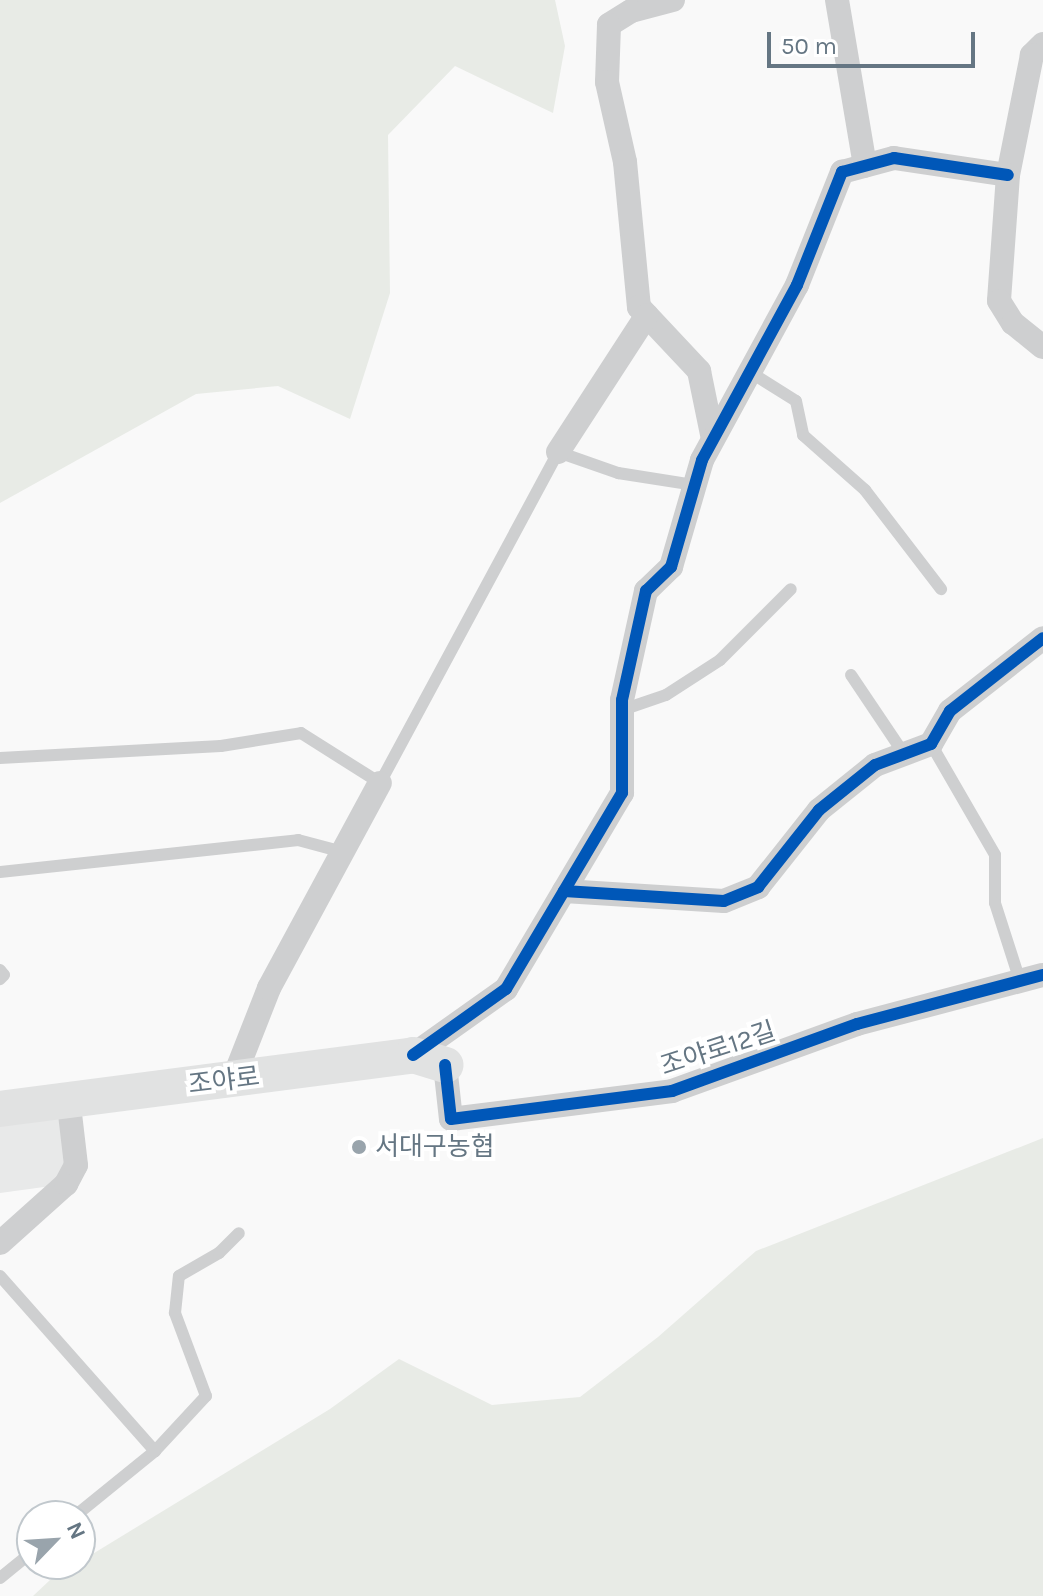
<!DOCTYPE html>
<html>
<head>
<meta charset="utf-8">
<style>
  body { margin:0 }
  #map { position:relative; width:1043px; height:1596px; overflow:hidden; background:#f9f9f9; font-family:Karla,"Noto Sans KR",sans-serif }
  div>[style] { position:absolute }
  [style*='--x'] { left:calc(var(--x)*1px); top:calc(var(--y)*1px); width:calc(var(--w)*1px); rotate:calc(var(--a)*1deg) }
  .built>* { inset:0; background:#e8e9e9 }
  .green>* { inset:0; background:#e8ebe6 }
  .lane>* { height:12px; margin:-6px; padding:0 6px; transform-origin:6px; border-radius:6px; background:#cecfd0 }
  .street>* { height:24px; margin:-12px; padding:0 12px; transform-origin:12px; border-radius:12px; background:#cecfd0 }
  .secondary>* { height:36px; margin:-18px; padding:0 18px; transform-origin:18px; border-radius:18px; background:#e1e2e2 }
  .cycleway>* { height:12px; margin:-6px; padding:0 6px; transform-origin:6px; border-radius:6px; background:#0057b8 }
  .dots>* { width:22px; height:22px; translate:-50% -50%; box-sizing:border-box; border:4px solid #fff; border-radius:50% }
  span { translate:-50% -50%; white-space:nowrap; text-align:center; line-height:1.15; -webkit-text-stroke:8px #fff; paint-order:stroke }
  .street-label { font-size:26px; color:#657683 }
  .poi-label { font-size:26px; color:#657683 }
  .left { translate:0 -50%; text-align:left }
  .north { position:absolute; left:16px; top:1500px; width:80px; height:80px; box-sizing:border-box; background:#fff; border:2px solid #c1c8cd; border-radius:50%; rotate:65deg; font-size:22px; font-weight:700; line-height:32px; text-align:center; color:#657683 }
  .north::after { content:''; display:block; margin:auto; width:28px; height:36px; background:#99a4ac; clip-path:polygon(50% 0,100% 100%,50% 72%,0 100%) }
  .scale { position:absolute; left:767px; top:32px; width:208px; height:36px; box-sizing:border-box; border:4px solid #657683; border-top:0; padding-left:10px; font-size:24px; line-height:28px; white-space:nowrap; color:#657683; -webkit-text-stroke:6px #fff; paint-order:stroke }
</style>
</head>
<body>
<div id="map">
  <div class="built">
    <div style="clip-path:polygon(68px 1097px,66px 1184px,0 1193px,0 1109px)"></div>
  </div>
  <div class="green">
    <div style="clip-path:polygon(0 0,555px 0,565px 46px,553px 113px,455px 66px,388px 135px,390px 293px,350px 419px,278px 386px,196px 394px,0 503px)"></div>
    <div style="clip-path:polygon(1043px 1138px,1043px 1596px,33px 1596px,50px 1580px,330px 1409px,399px 1359px,492px 1405px,580px 1397px,658px 1337px,756px 1251px)"></div>
  </div>
  <div class="lane">
    <div style="--x:750;--y:372;--w:54;--a:32.2"></div>
    <div style="--x:796;--y:401;--w:35;--a:78"></div>
    <div style="--x:803;--y:435;--w:83;--a:41.6"></div>
    <div style="--x:865;--y:490;--w:125;--a:52.5"></div>
    <div style="--x:851;--y:675;--w:95;--a:56.1"></div>
    <div style="--x:622;--y:710;--w:46;--a:-18.8"></div>
    <div style="--x:666;--y:695;--w:64;--a:-32.9"></div>
    <div style="--x:720;--y:660;--w:100;--a:-45"></div>
    <div style="--x:931;--y:744;--w:128;--a:60"></div>
    <div style="--x:995;--y:855;--w:48;--a:90"></div>
    <div style="--x:995;--y:903;--w:82;--a:72.2"></div>
    <div style="--x:0;--y:758;--w:221;--a:-3.1"></div>
    <div style="--x:221;--y:746;--w:81;--a:-9.2"></div>
    <div style="--x:301;--y:733;--w:93;--a:32.3"></div>
    <div style="--x:380;--y:783;--w:376;--a:-61.7"></div>
    <div style="--x:558;--y:452;--w:64;--a:19.3"></div>
    <div style="--x:618;--y:473;--w:78;--a:8.9"></div>
    <div style="--x:0;--y:872;--w:300;--a:-6.1"></div>
    <div style="--x:298;--y:840;--w:47;--a:14.9"></div>
    <div style="--x:0;--y:970;--w:6;--a:51"></div>
    <div style="--x:4;--y:975;--w:6;--a:135"></div>
    <div style="--x:0;--y:1276;--w:234;--a:48.5"></div>
    <div style="--x:75;--y:1516;--w:103;--a:-39.1"></div>
    <div style="--x:155;--y:1451;--w:75;--a:-47.2"></div>
    <div style="--x:206;--y:1396;--w:89;--a:-110.5"></div>
    <div style="--x:175;--y:1313;--w:37;--a:-84"></div>
    <div style="--x:179;--y:1276;--w:46;--a:-29.9"></div>
    <div style="--x:219;--y:1253;--w:28;--a:-45"></div>
    <div style="--x:0;--y:1578;--w:41;--a:-39.1"></div>
  </div>
  <div class="street">
    <div style="--x:673;--y:0;--w:43;--a:165.3"></div>
    <div style="--x:631;--y:11;--w:26;--a:148"></div>
    <div style="--x:609;--y:25;--w:57;--a:92"></div>
    <div style="--x:607;--y:82;--w:82;--a:77.3"></div>
    <div style="--x:625;--y:162;--w:146;--a:84.5"></div>
    <div style="--x:639;--y:307;--w:88;--a:46.8"></div>
    <div style="--x:699;--y:371;--w:69;--a:78.4"></div>
    <div style="--x:837;--y:0;--w:168;--a:80.4"></div>
    <div style="--x:1043;--y:44;--w:16;--a:135"></div>
    <div style="--x:1032;--y:55;--w:122;--a:101.3"></div>
    <div style="--x:1008;--y:175;--w:126;--a:94.1"></div>
    <div style="--x:999;--y:301;--w:26;--a:58"></div>
    <div style="--x:1013;--y:323;--w:38;--a:39"></div>
    <div style="--x:558;--y:452;--w:163;--a:-57"></div>
    <div style="--x:564;--y:891;--w:160;--a:3.6"></div>
    <div style="--x:724;--y:901;--w:37;--a:-22"></div>
    <div style="--x:758;--y:887;--w:98;--a:-51.6"></div>
    <div style="--x:819;--y:810;--w:72;--a:-38.8"></div>
    <div style="--x:875;--y:765;--w:60;--a:-20.6"></div>
    <div style="--x:931;--y:744;--w:38;--a:-60"></div>
    <div style="--x:950;--y:711;--w:118;--a:-38.1"></div>
    <div style="--x:413;--y:1055;--w:114;--a:-35.4"></div>
    <div style="--x:506;--y:989;--w:228;--a:-59.4"></div>
    <div style="--x:622;--y:793;--w:93;--a:-90"></div>
    <div style="--x:622;--y:700;--w:112;--a:-77.6"></div>
    <div style="--x:646;--y:591;--w:35;--a:-44"></div>
    <div style="--x:671;--y:567;--w:111;--a:-73.8"></div>
    <div style="--x:702;--y:460;--w:199;--a:-61.5"></div>
    <div style="--x:797;--y:285;--w:122;--a:-68.3"></div>
    <div style="--x:842;--y:172;--w:54;--a:-15.1"></div>
    <div style="--x:894;--y:158;--w:115;--a:8.5"></div>
    <div style="--x:445;--y:1065;--w:54;--a:83.7"></div>
    <div style="--x:451;--y:1119;--w:223;--a:-7.2"></div>
    <div style="--x:672;--y:1091;--w:197;--a:-19.9"></div>
    <div style="--x:857;--y:1024;--w:192;--a:-14.8"></div>
    <div style="--x:233;--y:1080;--w:99;--a:-68.6"></div>
    <div style="--x:269;--y:988;--w:233;--a:-61.6"></div>
    <div style="--x:0;--y:1243;--w:89;--a:-41.8"></div>
    <div style="--x:66;--y:1184;--w:21;--a:-62"></div>
    <div style="--x:76;--y:1165;--w:68;--a:-96.7"></div>
  </div>
  <div class="secondary">
    <div style="--x:0;--y:1109;--w:417;--a:-7.4"></div>
    <div style="--x:413;--y:1055;--w:34;--a:17"></div>
  </div>
  <div class="cycleway">
    <div style="--x:564;--y:891;--w:160;--a:3.6"></div>
    <div style="--x:724;--y:901;--w:37;--a:-22"></div>
    <div style="--x:758;--y:887;--w:98;--a:-51.6"></div>
    <div style="--x:819;--y:810;--w:72;--a:-38.8"></div>
    <div style="--x:875;--y:765;--w:60;--a:-20.6"></div>
    <div style="--x:931;--y:744;--w:38;--a:-60"></div>
    <div style="--x:950;--y:711;--w:118;--a:-38.1"></div>
    <div style="--x:413;--y:1055;--w:114;--a:-35.4"></div>
    <div style="--x:506;--y:989;--w:228;--a:-59.4"></div>
    <div style="--x:622;--y:793;--w:93;--a:-90"></div>
    <div style="--x:622;--y:700;--w:112;--a:-77.6"></div>
    <div style="--x:646;--y:591;--w:35;--a:-44"></div>
    <div style="--x:671;--y:567;--w:111;--a:-73.8"></div>
    <div style="--x:702;--y:460;--w:199;--a:-61.5"></div>
    <div style="--x:797;--y:285;--w:122;--a:-68.3"></div>
    <div style="--x:842;--y:172;--w:54;--a:-15.1"></div>
    <div style="--x:894;--y:158;--w:115;--a:8.5"></div>
    <div style="--x:445;--y:1065;--w:54;--a:83.7"></div>
    <div style="--x:451;--y:1119;--w:223;--a:-7.2"></div>
    <div style="--x:672;--y:1091;--w:197;--a:-19.9"></div>
    <div style="--x:857;--y:1024;--w:192;--a:-14.8"></div>
  </div>
  <div class="dots">
    <div style="left:359px;top:1147px;background:#99a4ac"></div>
  </div>
  <div class="street-label">
    <span style="left:718px;top:1049px;rotate:-18deg">조야로12길</span>
    <span style="left:224px;top:1081px;rotate:-7deg">조야로</span>
  </div>
  <div class="poi-label">
    <span class="left" style="left:375px;top:1147px">서대구농협</span>
  </div>
  <div class="north">N</div>
  <div class="scale">50 m</div>
</div>
</body>
</html>
